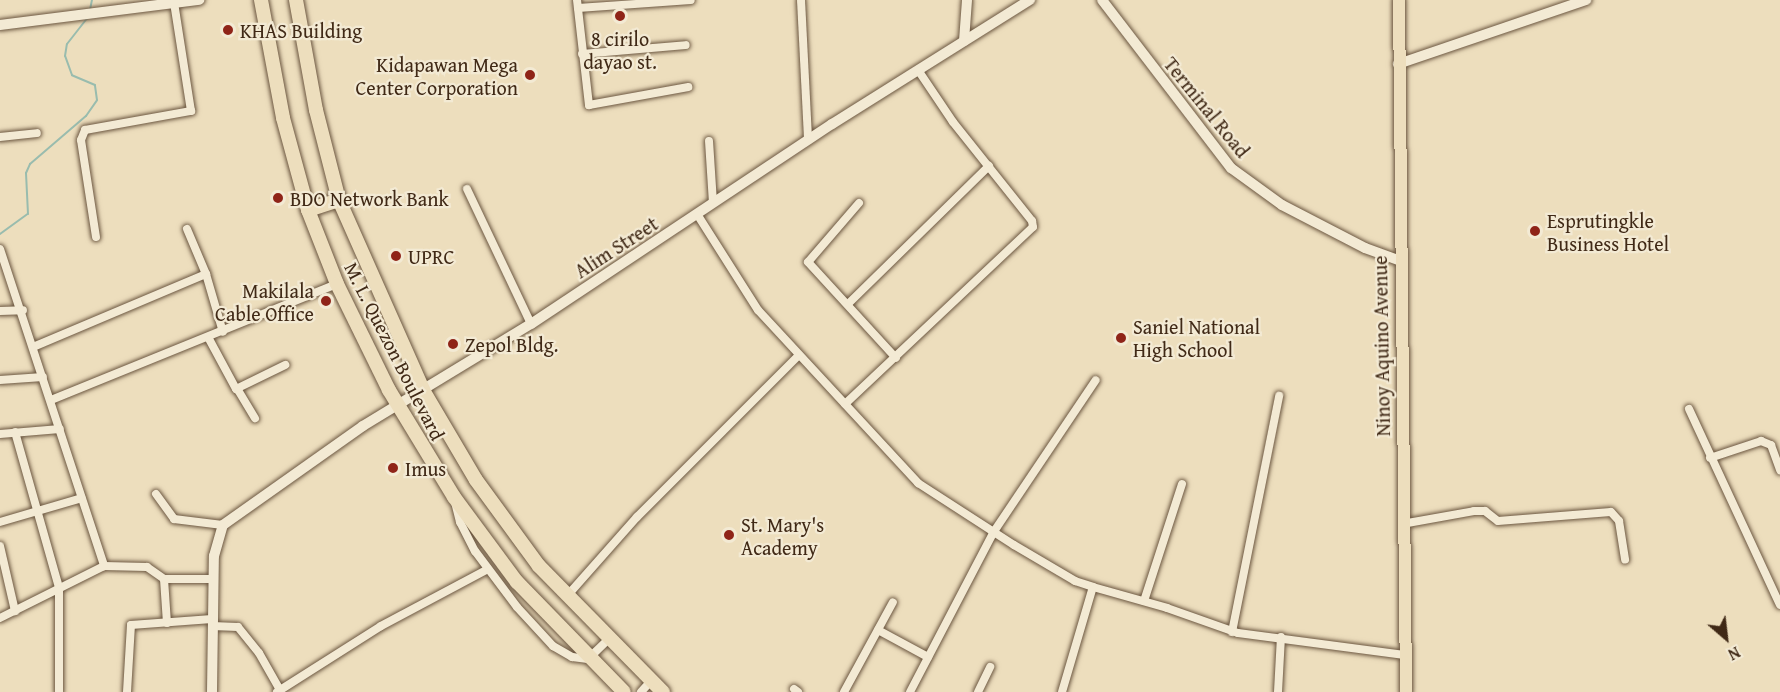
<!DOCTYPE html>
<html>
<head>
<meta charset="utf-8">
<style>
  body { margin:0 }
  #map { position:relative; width:1780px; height:692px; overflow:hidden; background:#eddebd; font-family:"Gentium Book Plus",serif }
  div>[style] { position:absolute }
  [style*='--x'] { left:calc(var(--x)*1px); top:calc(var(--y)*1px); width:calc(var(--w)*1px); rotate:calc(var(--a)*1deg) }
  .stream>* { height:2px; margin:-1px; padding:0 1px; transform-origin:1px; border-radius:1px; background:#99bcae }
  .roads { filter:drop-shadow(0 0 2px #6b5640) drop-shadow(0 0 2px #6b5640) }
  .street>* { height:8px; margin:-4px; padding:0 4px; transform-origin:4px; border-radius:4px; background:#f3ead4 }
  .secondary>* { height:10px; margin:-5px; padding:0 5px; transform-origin:5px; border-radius:5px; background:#f3ead4 }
  .primary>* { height:12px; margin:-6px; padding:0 6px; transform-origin:6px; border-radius:6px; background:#eddebd }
  .highway>* { height:14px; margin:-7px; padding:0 7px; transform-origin:7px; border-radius:7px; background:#eddebd }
  .dots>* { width:16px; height:16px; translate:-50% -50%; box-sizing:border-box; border:3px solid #f3ead4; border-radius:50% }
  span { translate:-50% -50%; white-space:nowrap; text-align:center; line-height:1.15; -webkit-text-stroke:4.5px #f3ead4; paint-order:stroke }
  .poi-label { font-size:20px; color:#402916 }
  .left { translate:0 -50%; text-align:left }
  .right { translate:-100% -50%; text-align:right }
  .street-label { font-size:20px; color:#402916 }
  .north { position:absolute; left:1696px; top:608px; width:60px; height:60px; -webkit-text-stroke:4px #f3ead4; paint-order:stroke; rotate:152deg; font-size:16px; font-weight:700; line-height:24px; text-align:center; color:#402916 }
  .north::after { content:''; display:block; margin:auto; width:21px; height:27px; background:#402916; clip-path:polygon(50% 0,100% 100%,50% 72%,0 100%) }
</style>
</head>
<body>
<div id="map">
  <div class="stream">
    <div style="--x:90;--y:10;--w:10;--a:-79"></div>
    <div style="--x:0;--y:234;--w:34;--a:-36"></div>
    <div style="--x:28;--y:214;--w:41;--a:-92.8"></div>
    <div style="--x:26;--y:173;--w:10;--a:-66"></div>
    <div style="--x:30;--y:164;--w:74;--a:-40.6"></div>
    <div style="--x:86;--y:116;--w:19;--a:-55"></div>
    <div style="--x:97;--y:100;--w:15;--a:-98"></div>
    <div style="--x:95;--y:85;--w:25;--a:-157"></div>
    <div style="--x:72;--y:75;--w:20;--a:-110"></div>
    <div style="--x:65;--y:56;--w:12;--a:-81"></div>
    <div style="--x:67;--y:44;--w:33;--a:-52"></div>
  </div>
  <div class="roads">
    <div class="street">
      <div style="--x:577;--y:0;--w:106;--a:83.5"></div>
      <div style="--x:589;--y:105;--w:101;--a:-10.3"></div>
      <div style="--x:801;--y:0;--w:140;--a:87.1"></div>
      <div style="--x:578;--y:8;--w:113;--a:-4"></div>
      <div style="--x:582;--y:54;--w:104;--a:-4.9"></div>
      <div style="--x:0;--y:137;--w:37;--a:-6"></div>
      <div style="--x:709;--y:141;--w:62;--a:86.3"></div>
      <div style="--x:467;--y:189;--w:149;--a:64.6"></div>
      <div style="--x:859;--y:203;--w:78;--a:130.8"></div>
      <div style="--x:808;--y:262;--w:130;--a:47.5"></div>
      <div style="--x:697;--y:214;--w:114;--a:57.6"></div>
      <div style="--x:758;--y:310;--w:236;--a:47.2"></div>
      <div style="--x:918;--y:483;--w:114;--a:32.9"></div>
      <div style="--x:1014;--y:545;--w:71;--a:30.5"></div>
      <div style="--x:1075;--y:581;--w:19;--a:18"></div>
      <div style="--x:187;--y:229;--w:49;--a:67.1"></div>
      <div style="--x:96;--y:237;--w:98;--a:-98.8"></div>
      <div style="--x:81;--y:140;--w:11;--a:-68"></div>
      <div style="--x:85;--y:130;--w:108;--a:-10.2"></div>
      <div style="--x:191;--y:111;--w:109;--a:-98.9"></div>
      <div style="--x:0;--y:249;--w:334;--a:71.8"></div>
      <div style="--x:849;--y:303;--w:196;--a:-44.4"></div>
      <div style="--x:0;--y:311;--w:23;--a:-2"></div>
      <div style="--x:208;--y:337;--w:59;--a:61.7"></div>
      <div style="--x:236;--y:389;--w:55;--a:-26.1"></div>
      <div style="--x:33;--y:347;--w:188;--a:-22.9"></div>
      <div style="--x:206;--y:274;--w:60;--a:73.7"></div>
      <div style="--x:0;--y:380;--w:43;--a:-4"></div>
      <div style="--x:238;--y:390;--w:33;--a:59"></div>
      <div style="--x:51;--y:400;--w:309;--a:-22.1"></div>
      <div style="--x:845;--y:404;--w:258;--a:-43.3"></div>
      <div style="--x:1033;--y:227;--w:6;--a:-99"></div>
      <div style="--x:1032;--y:221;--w:127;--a:-128.6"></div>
      <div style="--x:953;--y:122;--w:63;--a:-123.9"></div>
      <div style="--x:1689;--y:409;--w:216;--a:65.1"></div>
      <div style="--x:15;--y:432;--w:162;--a:74.2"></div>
      <div style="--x:59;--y:588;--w:104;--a:90"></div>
      <div style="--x:0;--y:434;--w:60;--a:-4.8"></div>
      <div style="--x:1710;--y:458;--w:54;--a:-18.4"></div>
      <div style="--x:1761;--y:441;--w:11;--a:22"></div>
      <div style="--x:1771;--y:445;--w:27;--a:70"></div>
      <div style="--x:156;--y:494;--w:31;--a:54"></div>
      <div style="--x:174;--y:519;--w:49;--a:7"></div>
      <div style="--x:455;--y:502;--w:21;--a:76"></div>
      <div style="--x:460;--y:522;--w:33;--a:63"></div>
      <div style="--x:475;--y:551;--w:70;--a:53.1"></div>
      <div style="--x:517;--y:607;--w:53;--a:47.3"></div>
      <div style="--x:553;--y:646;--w:22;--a:30"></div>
      <div style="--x:572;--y:657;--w:16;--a:7"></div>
      <div style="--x:588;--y:659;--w:29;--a:-44"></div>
      <div style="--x:0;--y:522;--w:85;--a:-16.3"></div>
      <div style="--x:1402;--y:524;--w:73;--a:-10.2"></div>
      <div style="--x:1474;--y:511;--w:11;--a:0"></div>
      <div style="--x:1485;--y:511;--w:16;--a:38"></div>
      <div style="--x:1498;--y:521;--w:113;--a:-4.6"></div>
      <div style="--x:1611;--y:512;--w:12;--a:48"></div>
      <div style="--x:1619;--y:521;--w:39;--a:81"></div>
      <div style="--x:0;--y:546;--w:67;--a:77"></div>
      <div style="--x:164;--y:579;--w:44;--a:86.1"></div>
      <div style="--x:567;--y:596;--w:106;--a:-48.5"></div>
      <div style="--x:637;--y:517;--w:229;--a:-45"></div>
      <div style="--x:1144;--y:601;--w:123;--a:-72"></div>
      <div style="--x:0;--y:618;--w:116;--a:-26.6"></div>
      <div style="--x:104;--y:566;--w:43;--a:1.3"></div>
      <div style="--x:147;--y:567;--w:21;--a:35"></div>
      <div style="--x:164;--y:579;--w:49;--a:0"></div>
      <div style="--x:212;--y:626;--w:26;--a:2"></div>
      <div style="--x:238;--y:627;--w:33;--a:51"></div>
      <div style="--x:259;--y:653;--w:43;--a:60.4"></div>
      <div style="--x:878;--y:630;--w:57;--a:28.4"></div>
      <div style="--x:1232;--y:632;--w:241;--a:-78.7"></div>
      <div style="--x:794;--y:689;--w:5;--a:37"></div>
      <div style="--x:127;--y:692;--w:67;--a:-86.6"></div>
      <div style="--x:131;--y:625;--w:81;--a:-4.2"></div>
      <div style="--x:277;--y:692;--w:123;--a:-32.4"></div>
      <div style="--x:381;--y:626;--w:121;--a:-28"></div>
      <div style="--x:641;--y:692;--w:15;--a:-48"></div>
      <div style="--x:844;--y:692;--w:102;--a:-61.4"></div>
      <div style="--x:910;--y:692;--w:179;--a:-62.4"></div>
      <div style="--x:993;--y:533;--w:184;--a:-56.1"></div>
      <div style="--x:978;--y:692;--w:28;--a:-64"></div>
      <div style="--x:1062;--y:692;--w:109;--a:-73.6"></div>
      <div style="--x:1093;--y:587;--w:77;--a:15.8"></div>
      <div style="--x:1167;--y:608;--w:75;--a:19.4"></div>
      <div style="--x:1238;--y:633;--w:168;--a:7.5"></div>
      <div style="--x:1278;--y:692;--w:55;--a:-86.9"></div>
    </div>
    <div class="secondary">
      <div style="--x:1102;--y:0;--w:212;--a:52.5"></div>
      <div style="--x:1231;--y:168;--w:63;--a:36"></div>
      <div style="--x:1282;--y:205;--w:93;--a:27.4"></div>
      <div style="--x:1365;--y:248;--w:37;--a:20"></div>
      <div style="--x:0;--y:25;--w:201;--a:-7.2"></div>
      <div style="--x:964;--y:41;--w:41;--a:-85.8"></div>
      <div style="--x:1398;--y:64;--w:199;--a:-18.8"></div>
      <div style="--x:212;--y:692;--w:136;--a:-89.2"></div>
      <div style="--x:214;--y:556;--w:32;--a:-74"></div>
      <div style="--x:223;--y:525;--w:171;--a:-35.3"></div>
      <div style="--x:363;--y:426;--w:197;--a:-31.3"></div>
      <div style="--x:531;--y:324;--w:361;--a:-33.6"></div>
      <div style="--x:832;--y:124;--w:234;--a:-32.1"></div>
    </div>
    <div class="primary">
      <div style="--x:1399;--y:0;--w:692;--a:89.42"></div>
    </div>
    <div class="highway">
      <div style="--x:261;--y:0;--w:120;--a:79.4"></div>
      <div style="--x:283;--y:118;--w:95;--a:74.8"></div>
      <div style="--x:308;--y:210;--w:79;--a:68.6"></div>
      <div style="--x:337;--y:284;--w:118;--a:63.9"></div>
      <div style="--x:389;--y:390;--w:125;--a:58.7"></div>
      <div style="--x:454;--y:497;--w:106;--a:53.5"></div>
      <div style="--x:517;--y:582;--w:153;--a:45.8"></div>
      <div style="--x:296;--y:0;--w:112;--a:79.7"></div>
      <div style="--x:316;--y:110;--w:93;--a:75.7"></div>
      <div style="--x:339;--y:200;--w:208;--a:66.1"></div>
      <div style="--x:423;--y:390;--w:104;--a:59.5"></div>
      <div style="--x:476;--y:480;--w:107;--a:53.8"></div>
      <div style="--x:539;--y:566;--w:177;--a:45.5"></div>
      <div style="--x:308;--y:210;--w:33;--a:-18"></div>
    </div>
  </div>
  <div class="dots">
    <div style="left:620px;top:16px;background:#8f2418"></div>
    <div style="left:228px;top:30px;background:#8f2418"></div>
    <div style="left:530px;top:75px;background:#8f2418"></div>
    <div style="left:278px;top:198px;background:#8f2418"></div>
    <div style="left:1535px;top:231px;background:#8f2418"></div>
    <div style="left:396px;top:256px;background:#8f2418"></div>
    <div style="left:326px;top:301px;background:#8f2418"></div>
    <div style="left:1121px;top:338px;background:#8f2418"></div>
    <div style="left:453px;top:344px;background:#8f2418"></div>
    <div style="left:393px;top:468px;background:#8f2418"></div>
    <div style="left:729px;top:535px;background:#8f2418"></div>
  </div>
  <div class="poi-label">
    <span class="left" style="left:240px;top:30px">KHAS Building</span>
    <span style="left:620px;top:50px">8 cirilo<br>dayao st.</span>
    <span class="right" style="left:518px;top:76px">Kidapawan Mega<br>Center Corporation</span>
    <span class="left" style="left:290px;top:198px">BDO Network Bank</span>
    <span class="left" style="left:1547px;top:232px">Esprutingkle<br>Business Hotel</span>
    <span class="left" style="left:408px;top:256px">UPRC</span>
    <span class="right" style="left:314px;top:302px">Makilala<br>Cable Office</span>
    <span class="left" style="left:1133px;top:338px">Saniel National<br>High School</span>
    <span class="left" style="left:465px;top:344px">Zepol Bldg.</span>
    <span class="left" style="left:405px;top:468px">Imus</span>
    <span class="left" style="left:741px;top:536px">St. Mary's<br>Academy</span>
  </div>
  <div class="street-label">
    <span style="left:1207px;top:107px;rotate:51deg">Terminal Road</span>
    <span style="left:616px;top:247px;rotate:-33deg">Alim Street</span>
    <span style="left:1381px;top:346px;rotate:-91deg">Ninoy Aquino Avenue</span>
    <span style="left:395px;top:351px;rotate:63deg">M. L. Quezon Boulevard</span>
  </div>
  <div class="north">N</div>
</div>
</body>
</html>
